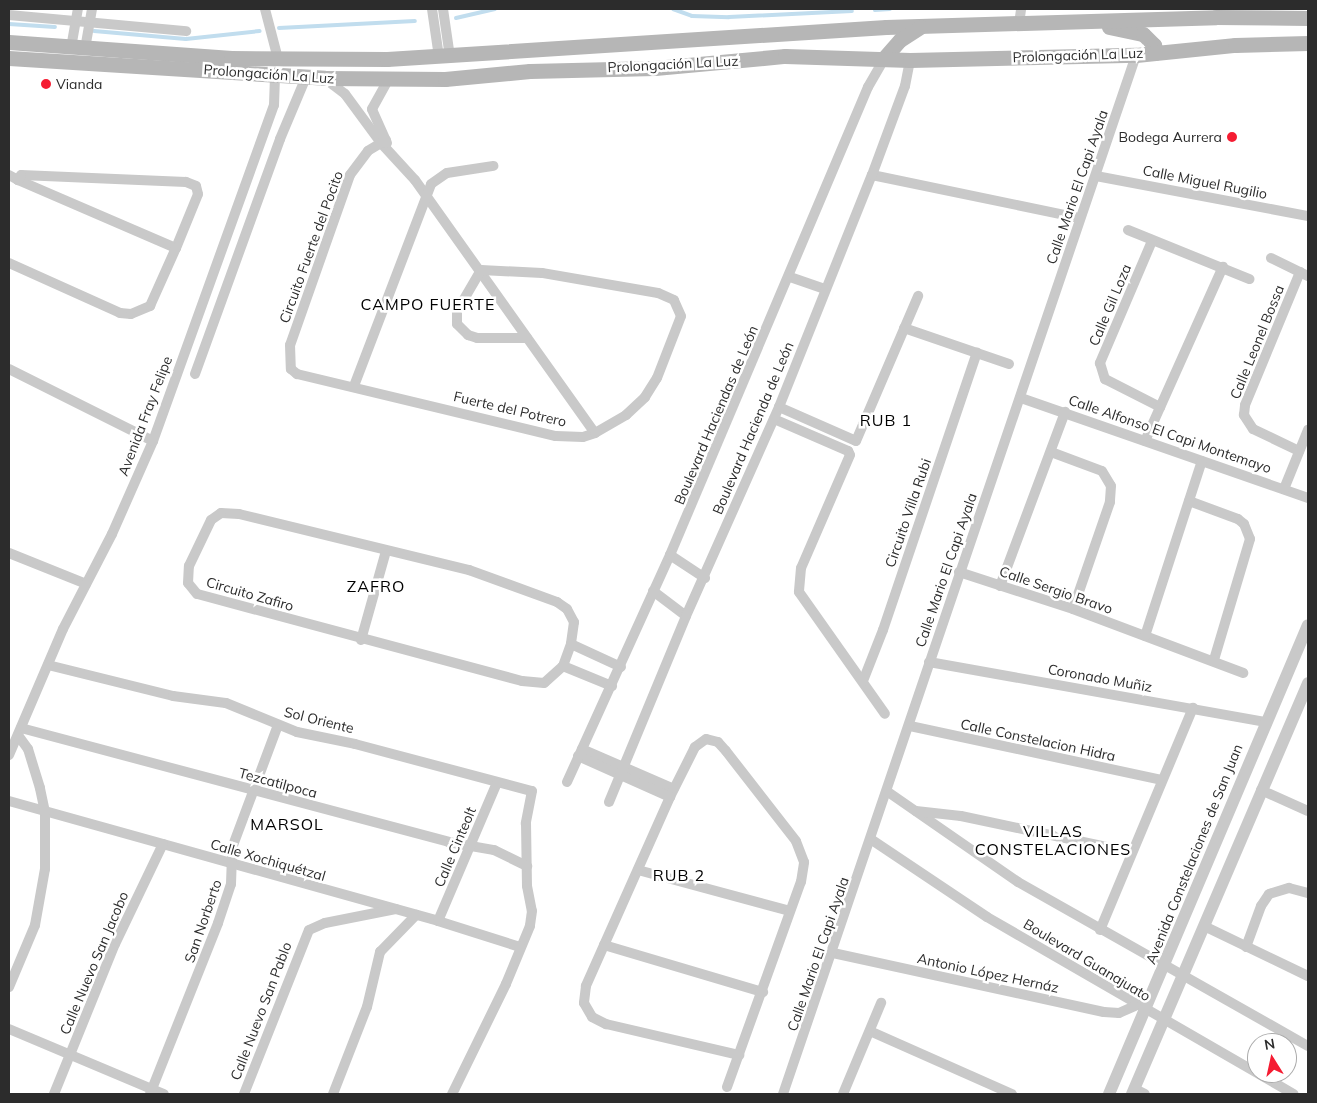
<!DOCTYPE html>
<html>
<head>
<meta charset="utf-8">
<style>
  body { margin:0 }
  #map { position:relative; width:1317px; height:1103px; overflow:hidden; background:#fff; font-family:Mulish,sans-serif }
  div>[style] { position:absolute }
  [style*='--x'] { left:calc(var(--x)*1px); top:calc(var(--y)*1px); width:calc(var(--w)*1px); rotate:calc(var(--a)*1deg) }
  .stream>* { height:4px; margin:-2px; padding:0 2px; transform-origin:2px; border-radius:2px; background:#c1ddee }
  .minor>* { height:10px; margin:-5px; padding:0 5px; transform-origin:5px; border-radius:5px; background:#c9c9c9 }
  .tertiary>* { height:12px; margin:-6px; padding:0 6px; transform-origin:6px; border-radius:6px; background:#c9c9c9 }
  .secondary>* { height:15px; margin:-7.5px; padding:0 7.5px; transform-origin:7.5px; border-radius:7.5px; background:#b6b6b6 }
  .dots>* { width:14px; height:14px; translate:-50% -50%; box-sizing:border-box; border:2px solid #fff; border-radius:50% }
  span { translate:-50% -50%; white-space:nowrap; text-align:center; line-height:1.15; -webkit-text-stroke:5px #fff; paint-order:stroke }
  .street-label { font-size:14px; color:#2c2c2c }
  .poi-label { font-size:14px; color:#2c2c2c }
  .left { translate:0 -50%; text-align:left }
  .right { translate:-100% -50%; text-align:right }
  .quarter-label { font-size:16px; color:#000; letter-spacing:1px }
  .frame { position:absolute; inset:0; border:10px solid #2c2c2c; pointer-events:none }
  .north { position:absolute; left:1247px; top:1033px; width:50px; height:50px; box-sizing:border-box; background:#fff; border:1px solid #ababab; border-radius:50%; rotate:350deg; font-size:14px; font-weight:700; line-height:20px; text-align:center; color:#2c2c2c }
  .north::after { content:''; display:block; margin:auto; width:18px; height:22px; background:#f51c32; clip-path:polygon(50% 0,100% 100%,50% 72%,0 100%) }
</style>
</head>
<body>
<div id="map">
  <div class="stream">
    <div style="--x:673;--y:9;--w:20;--a:20"></div>
    <div style="--x:692;--y:16;--w:37;--a:2"></div>
    <div style="--x:729;--y:17;--w:123;--a:-2.8"></div>
    <div style="--x:875;--y:10;--w:15;--a:-4"></div>
    <div style="--x:456;--y:18;--w:40;--a:-13"></div>
    <div style="--x:9;--y:24;--w:46;--a:3.7"></div>
    <div style="--x:279;--y:28;--w:136;--a:-2.9"></div>
    <div style="--x:94;--y:31;--w:92;--a:5"></div>
    <div style="--x:186;--y:39;--w:74;--a:-6.2"></div>
  </div>
  <div class="minor">
    <div style="--x:265;--y:9;--w:52;--a:75.4"></div>
    <div style="--x:432;--y:9;--w:49;--a:81.7"></div>
    <div style="--x:443;--y:9;--w:49;--a:81.7"></div>
    <div style="--x:9;--y:15;--w:178;--a:5.2"></div>
    <div style="--x:1019;--y:24;--w:15;--a:-82"></div>
    <div style="--x:71;--y:48;--w:40;--a:-80"></div>
    <div style="--x:85;--y:49;--w:41;--a:-80.1"></div>
    <div style="--x:324;--y:78;--w:26;--a:37"></div>
    <div style="--x:345;--y:94;--w:61;--a:53.7"></div>
    <div style="--x:381;--y:143;--w:50;--a:47.4"></div>
    <div style="--x:415;--y:180;--w:310;--a:54.6"></div>
    <div style="--x:386;--y:140;--w:21;--a:149"></div>
    <div style="--x:368;--y:151;--w:30;--a:127"></div>
    <div style="--x:350;--y:175;--w:180;--a:109.4"></div>
    <div style="--x:290;--y:345;--w:24;--a:88"></div>
    <div style="--x:291;--y:369;--w:8;--a:40"></div>
    <div style="--x:297;--y:374;--w:266;--a:13.5"></div>
    <div style="--x:556;--y:436;--w:27;--a:2"></div>
    <div style="--x:583;--y:437;--w:13;--a:-18"></div>
    <div style="--x:595;--y:433;--w:36;--a:-30"></div>
    <div style="--x:626;--y:415;--w:26;--a:-43"></div>
    <div style="--x:645;--y:397;--w:22;--a:-58"></div>
    <div style="--x:657;--y:378;--w:66;--a:-68.8"></div>
    <div style="--x:681;--y:316;--w:17;--a:-114"></div>
    <div style="--x:674;--y:300;--w:17;--a:-156"></div>
    <div style="--x:658;--y:293;--w:118;--a:-170.2"></div>
    <div style="--x:542;--y:273;--w:61;--a:-177.2"></div>
    <div style="--x:481;--y:270;--w:48;--a:120.3"></div>
    <div style="--x:457;--y:311;--w:13;--a:90"></div>
    <div style="--x:457;--y:324;--w:16;--a:45"></div>
    <div style="--x:468;--y:335;--w:9;--a:18"></div>
    <div style="--x:477;--y:338;--w:50;--a:0"></div>
    <div style="--x:387;--y:143;--w:37;--a:-114"></div>
    <div style="--x:372;--y:109;--w:35;--a:-61"></div>
    <div style="--x:9;--y:175;--w:10;--a:29"></div>
    <div style="--x:18;--y:180;--w:172;--a:23.3"></div>
    <div style="--x:176;--y:248;--w:58;--a:-67.8"></div>
    <div style="--x:198;--y:194;--w:8;--a:-104"></div>
    <div style="--x:196;--y:186;--w:11;--a:-158"></div>
    <div style="--x:186;--y:182;--w:165;--a:-177.6"></div>
    <div style="--x:21;--y:175;--w:6;--a:121"></div>
    <div style="--x:872;--y:175;--w:211;--a:11.7"></div>
    <div style="--x:1096;--y:176;--w:216;--a:10.7"></div>
    <div style="--x:1128;--y:230;--w:131;--a:22"></div>
    <div style="--x:1152;--y:241;--w:133;--a:113.1"></div>
    <div style="--x:1100;--y:363;--w:17;--a:73"></div>
    <div style="--x:1105;--y:379;--w:62;--a:27"></div>
    <div style="--x:1271;--y:258;--w:41;--a:25.9"></div>
    <div style="--x:9;--y:263;--w:122;--a:24.2"></div>
    <div style="--x:120;--y:313;--w:11;--a:5"></div>
    <div style="--x:131;--y:314;--w:21;--a:-23"></div>
    <div style="--x:150;--y:306;--w:64;--a:-65.9"></div>
    <div style="--x:790;--y:277;--w:36;--a:19"></div>
    <div style="--x:904;--y:328;--w:111;--a:18.9"></div>
    <div style="--x:9;--y:369;--w:161;--a:26.6"></div>
    <div style="--x:195;--y:374;--w:250;--a:-70.1"></div>
    <div style="--x:280;--y:139;--w:67;--a:-67.2"></div>
    <div style="--x:354;--y:386;--w:216;--a:-69.1"></div>
    <div style="--x:431;--y:184;--w:19;--a:-35"></div>
    <div style="--x:447;--y:173;--w:47;--a:-8.7"></div>
    <div style="--x:1021;--y:398;--w:304;--a:19.2"></div>
    <div style="--x:779;--y:407;--w:84;--a:23.8"></div>
    <div style="--x:856;--y:441;--w:158;--a:-66.8"></div>
    <div style="--x:774;--y:419;--w:81;--a:23.4"></div>
    <div style="--x:848;--y:451;--w:4;--a:63"></div>
    <div style="--x:850;--y:455;--w:123;--a:113.4"></div>
    <div style="--x:801;--y:568;--w:24;--a:95"></div>
    <div style="--x:799;--y:592;--w:149;--a:54.8"></div>
    <div style="--x:1145;--y:441;--w:191;--a:-65.9"></div>
    <div style="--x:1299;--y:451;--w:51;--a:-154.4"></div>
    <div style="--x:1253;--y:429;--w:17;--a:-123"></div>
    <div style="--x:1244;--y:415;--w:10;--a:-84"></div>
    <div style="--x:1245;--y:405;--w:144;--a:-67.5"></div>
    <div style="--x:1051;--y:452;--w:54;--a:20.4"></div>
    <div style="--x:1102;--y:471;--w:17;--a:59"></div>
    <div style="--x:1111;--y:486;--w:16;--a:94"></div>
    <div style="--x:1110;--y:502;--w:113;--a:109.1"></div>
    <div style="--x:1284;--y:489;--w:64;--a:-67.9"></div>
    <div style="--x:1189;--y:501;--w:52;--a:20.2"></div>
    <div style="--x:1238;--y:519;--w:8;--a:40"></div>
    <div style="--x:1244;--y:524;--w:16;--a:68"></div>
    <div style="--x:1250;--y:539;--w:126;--a:106.6"></div>
    <div style="--x:221;--y:513;--w:18;--a:3"></div>
    <div style="--x:239;--y:514;--w:237;--a:13.7"></div>
    <div style="--x:469;--y:570;--w:94;--a:20"></div>
    <div style="--x:557;--y:602;--w:12;--a:35"></div>
    <div style="--x:567;--y:609;--w:15;--a:62"></div>
    <div style="--x:574;--y:622;--w:22;--a:98"></div>
    <div style="--x:571;--y:644;--w:23;--a:110"></div>
    <div style="--x:563;--y:666;--w:25;--a:138"></div>
    <div style="--x:544;--y:683;--w:22;--a:-175"></div>
    <div style="--x:522;--y:681;--w:336;--a:-165"></div>
    <div style="--x:197;--y:594;--w:14;--a:-129"></div>
    <div style="--x:188;--y:583;--w:17;--a:-87"></div>
    <div style="--x:189;--y:566;--w:51;--a:-64.4"></div>
    <div style="--x:211;--y:520;--w:12;--a:-35"></div>
    <div style="--x:9;--y:553;--w:83;--a:21.9"></div>
    <div style="--x:670;--y:555;--w:42;--a:33.3"></div>
    <div style="--x:959;--y:572;--w:120;--a:18"></div>
    <div style="--x:1073;--y:609;--w:182;--a:20.6"></div>
    <div style="--x:1000;--y:586;--w:186;--a:-69.5"></div>
    <div style="--x:653;--y:591;--w:41;--a:37.1"></div>
    <div style="--x:1145;--y:636;--w:184;--a:-72"></div>
    <div style="--x:361;--y:640;--w:92;--a:-74.3"></div>
    <div style="--x:571;--y:644;--w:55;--a:24.7"></div>
    <div style="--x:929;--y:662;--w:341;--a:10.1"></div>
    <div style="--x:48;--y:665;--w:129;--a:13.9"></div>
    <div style="--x:173;--y:696;--w:53;--a:7.5"></div>
    <div style="--x:226;--y:703;--w:77;--a:22.2"></div>
    <div style="--x:297;--y:732;--w:59;--a:11.7"></div>
    <div style="--x:355;--y:744;--w:183;--a:14.9"></div>
    <div style="--x:532;--y:791;--w:33;--a:101"></div>
    <div style="--x:526;--y:823;--w:63;--a:89.1"></div>
    <div style="--x:527;--y:886;--w:25;--a:79"></div>
    <div style="--x:532;--y:911;--w:15;--a:98"></div>
    <div style="--x:530;--y:926;--w:63;--a:112.5"></div>
    <div style="--x:506;--y:984;--w:123;--a:116.1"></div>
    <div style="--x:563;--y:666;--w:53;--a:22.2"></div>
    <div style="--x:863;--y:681;--w:55;--a:-68.6"></div>
    <div style="--x:883;--y:630;--w:293;--a:-71.3"></div>
    <div style="--x:910;--y:726;--w:257;--a:12.1"></div>
    <div style="--x:21;--y:728;--w:442;--a:14.9"></div>
    <div style="--x:448;--y:842;--w:47;--a:9.9"></div>
    <div style="--x:494;--y:850;--w:37;--a:26"></div>
    <div style="--x:582;--y:749;--w:100;--a:23.5"></div>
    <div style="--x:9;--y:755;--w:137;--a:-66.8"></div>
    <div style="--x:63;--y:629;--w:107;--a:-62.7"></div>
    <div style="--x:112;--y:534;--w:102;--a:-66.2"></div>
    <div style="--x:153;--y:441;--w:357;--a:-70.2"></div>
    <div style="--x:274;--y:105;--w:30;--a:-88"></div>
    <div style="--x:578;--y:756;--w:101;--a:24"></div>
    <div style="--x:567;--y:782;--w:249;--a:-65.6"></div>
    <div style="--x:670;--y:555;--w:508;--a:-67.07"></div>
    <div style="--x:868;--y:87;--w:34;--a:-60"></div>
    <div style="--x:1261;--y:790;--w:51;--a:24.1"></div>
    <div style="--x:888;--y:792;--w:158;--a:34.7"></div>
    <div style="--x:1018;--y:882;--w:333;--a:29.5"></div>
    <div style="--x:9;--y:801;--w:445;--a:15.6"></div>
    <div style="--x:438;--y:921;--w:86;--a:17.6"></div>
    <div style="--x:609;--y:802;--w:201;--a:-67.5"></div>
    <div style="--x:686;--y:616;--w:229;--a:-66"></div>
    <div style="--x:779;--y:407;--w:250;--a:-68.2"></div>
    <div style="--x:872;--y:175;--w:95;--a:-69.7"></div>
    <div style="--x:905;--y:86;--w:26;--a:-79"></div>
    <div style="--x:916;--y:811;--w:45;--a:6.3"></div>
    <div style="--x:961;--y:816;--w:174;--a:12"></div>
    <div style="--x:872;--y:840;--w:138;--a:33.8"></div>
    <div style="--x:987;--y:917;--w:354;--a:30"></div>
    <div style="--x:638;--y:870;--w:157;--a:15.1"></div>
    <div style="--x:438;--y:921;--w:150;--a:-66.9"></div>
    <div style="--x:1204;--y:926;--w:115;--a:25.7"></div>
    <div style="--x:1100;--y:930;--w:241;--a:-67.3"></div>
    <div style="--x:604;--y:945;--w:166;--a:16.5"></div>
    <div style="--x:1246;--y:947;--w:44;--a:-69.9"></div>
    <div style="--x:1261;--y:906;--w:14;--a:-56"></div>
    <div style="--x:1269;--y:894;--w:21;--a:-17"></div>
    <div style="--x:1289;--y:888;--w:20;--a:15"></div>
    <div style="--x:833;--y:953;--w:277;--a:12.3"></div>
    <div style="--x:1104;--y:1012;--w:15;--a:4"></div>
    <div style="--x:1119;--y:1013;--w:17;--a:-24"></div>
    <div style="--x:9;--y:987;--w:67;--a:-67.2"></div>
    <div style="--x:35;--y:925;--w:57;--a:-79.9"></div>
    <div style="--x:45;--y:869;--w:57;--a:-90"></div>
    <div style="--x:45;--y:812;--w:25;--a:-102"></div>
    <div style="--x:40;--y:788;--w:41;--a:-107.1"></div>
    <div style="--x:28;--y:749;--w:17;--a:-126"></div>
    <div style="--x:9;--y:1029;--w:168;--a:22.8"></div>
    <div style="--x:872;--y:1032;--w:153;--a:23.9"></div>
    <div style="--x:727;--y:1087;--w:218;--a:-70.2"></div>
    <div style="--x:801;--y:882;--w:20;--a:-81"></div>
    <div style="--x:804;--y:862;--w:22;--a:-111"></div>
    <div style="--x:796;--y:841;--w:114;--a:-127.9"></div>
    <div style="--x:726;--y:751;--w:12;--a:-132"></div>
    <div style="--x:718;--y:742;--w:12;--a:-166"></div>
    <div style="--x:706;--y:739;--w:14;--a:144"></div>
    <div style="--x:695;--y:747;--w:56;--a:116.6"></div>
    <div style="--x:670;--y:797;--w:207;--a:114"></div>
    <div style="--x:586;--y:986;--w:17;--a:97"></div>
    <div style="--x:584;--y:1003;--w:16;--a:60"></div>
    <div style="--x:592;--y:1017;--w:16;--a:27"></div>
    <div style="--x:606;--y:1024;--w:137;--a:13.1"></div>
    <div style="--x:1135;--y:1089;--w:11;--a:27"></div>
    <div style="--x:54;--y:1094;--w:162;--a:-67.9"></div>
    <div style="--x:115;--y:944;--w:111;--a:-64.4"></div>
    <div style="--x:150;--y:1094;--w:184;--a:-68.3"></div>
    <div style="--x:218;--y:923;--w:41;--a:-71.6"></div>
    <div style="--x:231;--y:884;--w:36;--a:-88"></div>
    <div style="--x:232;--y:848;--w:131;--a:-69.5"></div>
    <div style="--x:244;--y:1094;--w:176;--a:-68.4"></div>
    <div style="--x:309;--y:930;--w:17;--a:-24"></div>
    <div style="--x:325;--y:923;--w:72;--a:-11.2"></div>
    <div style="--x:333;--y:1094;--w:93;--a:-68.7"></div>
    <div style="--x:367;--y:1007;--w:57;--a:-76.7"></div>
    <div style="--x:380;--y:952;--w:52;--a:-45.8"></div>
    <div style="--x:783;--y:1094;--w:1097;--a:-71.23"></div>
    <div style="--x:843;--y:1094;--w:99;--a:-67.3"></div>
  </div>
  <div class="tertiary">
    <div style="--x:1109;--y:1094;--w:509;--a:-67.01"></div>
    <div style="--x:1132;--y:1094;--w:447;--a:-66.8"></div>
  </div>
  <div class="secondary">
    <div style="--x:1109;--y:27;--w:35;--a:12"></div>
    <div style="--x:1143;--y:34;--w:16;--a:45"></div>
    <div style="--x:1154;--y:45;--w:8;--a:76"></div>
    <div style="--x:9;--y:42;--w:223;--a:4.1"></div>
    <div style="--x:231;--y:58;--w:156;--a:0.4"></div>
    <div style="--x:387;--y:59;--w:500;--a:-3.67"></div>
    <div style="--x:886;--y:27;--w:330;--a:-1.7"></div>
    <div style="--x:1216;--y:17;--w:92;--a:0.6"></div>
    <div style="--x:885;--y:57;--w:23;--a:-49"></div>
    <div style="--x:900;--y:40;--w:24;--a:-33"></div>
    <div style="--x:9;--y:58;--w:316;--a:3.6"></div>
    <div style="--x:324;--y:78;--w:121;--a:0.5"></div>
    <div style="--x:445;--y:79;--w:85;--a:-5.4"></div>
    <div style="--x:530;--y:71;--w:125;--a:-1.4"></div>
    <div style="--x:655;--y:68;--w:131;--a:-5.3"></div>
    <div style="--x:785;--y:56;--w:125;--a:1.8"></div>
    <div style="--x:910;--y:60;--w:226;--a:-1.3"></div>
    <div style="--x:1136;--y:55;--w:100;--a:-5.8"></div>
    <div style="--x:1235;--y:45;--w:73;--a:-1.6"></div>
  </div>
  <div class="dots">
    <div style="left:46px;top:84px;background:#f51c32"></div>
    <div style="left:1232px;top:137px;background:#f51c32"></div>
  </div>
  <div class="street-label">
    <span style="left:1078px;top:55px;rotate:-2deg">Prolongación La Luz</span>
    <span style="left:673px;top:64px;rotate:-3deg">Prolongación La Luz</span>
    <span style="left:269px;top:74px;rotate:4deg">Prolongación La Luz</span>
    <span style="left:1205px;top:182px;rotate:11deg">Calle Miguel Rugilio</span>
    <span style="left:1077px;top:187px;rotate:-71deg">Calle Mario El Capi Ayala</span>
    <span style="left:311px;top:247px;rotate:-70deg">Circuito Fuerte del Pocito</span>
    <span style="left:1110px;top:305px;rotate:-67deg">Calle Gil Loza</span>
    <span style="left:1257px;top:342px;rotate:-68deg">Calle Leonel Bossa</span>
    <span style="left:510px;top:409px;rotate:13deg">Fuerte del Potrero</span>
    <span style="left:716px;top:415px;rotate:-67deg">Boulevard Haciendas de León</span>
    <span style="left:145px;top:416px;rotate:-69deg">Avenida Fray Felipe</span>
    <span style="left:753px;top:428px;rotate:-67deg">Boulevard Hacienda de León</span>
    <span style="left:1170px;top:434px;rotate:19deg">Calle Alfonso El Capi Montemayo</span>
    <span style="left:908px;top:513px;rotate:-71deg">Circuito Villa Rubi</span>
    <span style="left:946px;top:570px;rotate:-71deg">Calle Mario El Capi Ayala</span>
    <span style="left:1056px;top:590px;rotate:19deg">Calle Sergio Bravo</span>
    <span style="left:250px;top:594px;rotate:16deg">Circuito Zafiro</span>
    <span style="left:1100px;top:678px;rotate:10deg">Coronado Muñiz</span>
    <span style="left:319px;top:720px;rotate:14deg">Sol Oriente</span>
    <span style="left:1038px;top:740px;rotate:12deg">Calle Constelacion Hidra</span>
    <span style="left:278px;top:783px;rotate:15deg">Tezcatilpoca</span>
    <span style="left:455px;top:847px;rotate:-67deg">Calle Cinteolt</span>
    <span style="left:1194px;top:854px;rotate:-68deg">Avenida Constelaciones de San Juan</span>
    <span style="left:268px;top:860px;rotate:16deg">Calle Xochiquétzal</span>
    <span style="left:203px;top:921px;rotate:-71deg">San Norberto</span>
    <span style="left:818px;top:954px;rotate:-71deg">Calle Mario El Capi Ayala</span>
    <span style="left:1087px;top:960px;rotate:31deg">Boulevard Guanajuato</span>
    <span style="left:94px;top:963px;rotate:-67deg">Calle Nuevo San Jacobo</span>
    <span style="left:988px;top:973px;rotate:12deg">Antonio López Hernáz</span>
    <span style="left:261px;top:1011px;rotate:-69deg">Calle Nuevo San Pablo</span>
  </div>
  <div class="poi-label">
    <span class="left" style="left:56px;top:84px">Vianda</span>
    <span class="right" style="left:1222px;top:137px">Bodega Aurrera</span>
  </div>
  <div class="quarter-label">
    <span style="left:428px;top:304px">CAMPO FUERTE</span>
    <span style="left:886px;top:420px">RUB 1</span>
    <span style="left:376px;top:586px">ZAFRO</span>
    <span style="left:287px;top:824px">MARSOL</span>
    <span style="left:1053px;top:840px">VILLAS<br>CONSTELACIONES</span>
    <span style="left:679px;top:875px">RUB 2</span>
  </div>
  <div class="frame"></div>
  <div class="north">N</div>
</div>
</body>
</html>
